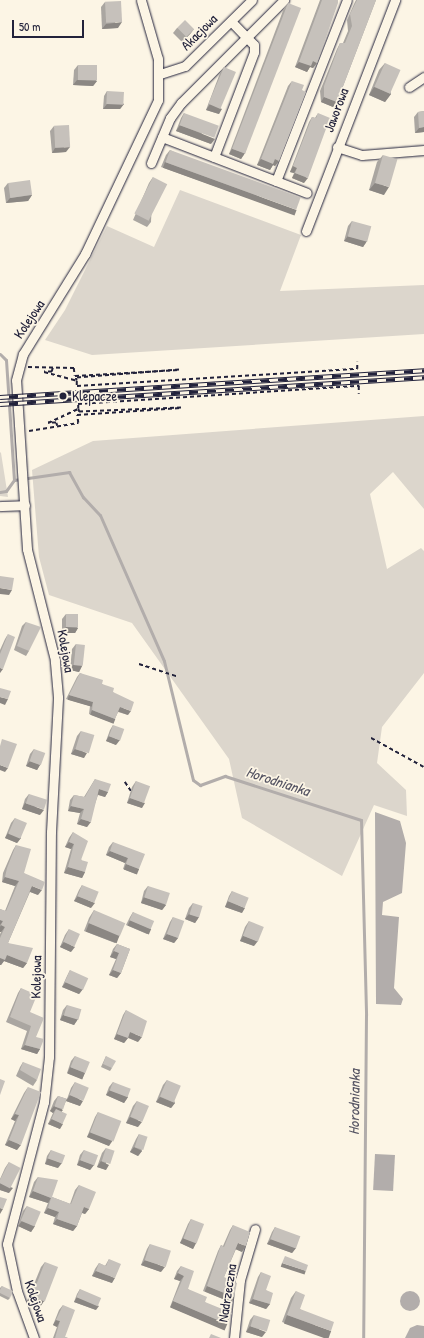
<!DOCTYPE html>
<html>
<head>
<meta charset="utf-8">
<style>
  body { margin:0 }
  #map { position:relative; width:424px; height:1338px; overflow:hidden; background:#fcf5e5; font-family:"Patrick Hand",sans-serif }
  div>[style] { position:absolute }
  [style*='--x'] { left:calc(var(--x)*1px); top:calc(var(--y)*1px); width:calc(var(--w)*1px); rotate:calc(var(--a)*1deg) }
  .green>* { inset:0; background:#dcd6cc }
  .water>* { inset:0; background:#b2adab; transform-origin:0 0 }
  .round { border-radius:50% }
  .stream>* { height:3px; margin:-1.5px; padding:0 1.5px; transform-origin:1.5px; border-radius:1.5px; background:#b2adab }
  .path>* { height:1.5px; margin-top:-0.75px; transform-origin:0; background:repeating-linear-gradient(90deg,#22223b 0 4px,transparent 0 7px) }
  .roads { filter:drop-shadow(0 0 1px #22223b) drop-shadow(0 0 1px #22223b) }
  .minor>* { height:9px; margin:-4.5px; padding:0 4.5px; transform-origin:4.5px; border-radius:4.5px; background:#fcf5e5 }
  .rail>* { height:4.5px; margin-top:-2.25px; transform-origin:0; background:repeating-linear-gradient(90deg,#fcf5e5 0 9px,#22223b 0 18px); box-sizing:border-box; border-block:1px solid #22223b }
  .wall>* { inset:0; background:#aaa6a1 }
  .shaded-wall>* { inset:0; background:#8b8783; transform-origin:0 0 }
  .building>* { inset:0; background:#c6c1bb; transform-origin:0 0 }
  .dots>* { width:11px; height:11px; translate:-50% -50%; box-sizing:border-box; border:2px solid #fcf5e5; border-radius:50% }
  span { translate:-50% -50%; white-space:nowrap; text-align:center; line-height:1.15; -webkit-text-stroke:3.5px #fcf5e5; paint-order:stroke }
  .street-label { font-size:14px; color:#22223b }
  .poi-label { font-size:14px; color:#22223b }
  .left { translate:0 -50%; text-align:left }
  .water-label { font-size:15px; color:#545362; font-style:italic }
  .scale { position:absolute; left:12px; top:20px; width:72px; height:18px; box-sizing:border-box; border:2px solid #22223b; border-top:0; padding-left:5px; font-size:12px; line-height:14px; white-space:nowrap; color:#22223b; -webkit-text-stroke:3px #fcf5e5; paint-order:stroke }
</style>
</head>
<body>
<div id="map">
  <div class="green">
    <div style="clip-path:polygon(180px 190px,301px 235px,280px 291px,424px 285px,424px 334px,92px 355px,45px 340px,65px 310px,107px 226px,154px 247px)"></div>
    <div style="clip-path:polygon(424px 416px,424px 509px,393px 472px,370px 494px,387px 569px,421px 548px,424px 551px,424px 673px,382px 727px,377px 763px,406px 790px,407px 816px,374px 805px,342px 876px,242px 818px,229px 759px,132px 623px,49px 595px,39px 557px,32px 470px,93px 441px)"></div>
    <div style="clip-path:polygon(0 452px,1px 453px,8px 497px,0 496px)"></div>
  </div>
  <div class="water">
    <div style="clip-path:polygon(375px 812px,400px 821px,406px 843px,402px 893px,383px 902px,382px 915px,399px 917px,394px 988px,403px 999px,401px 1005px,376px 1004px)"></div>
    <div style="left:375px;top:1154px;width:20px;height:36px;rotate:3deg"></div>
    <div class="round" style="left:400px;top:1291px;width:20px;height:20px"></div>
    <div style="clip-path:polygon(417px 1325px,424px 1326px,424px 1338px,405px 1338px,410px 1328px)"></div>
  </div>
  <div class="stream">
    <div style="--x:0;--y:354;--w:8;--a:45"></div>
    <div style="--x:6;--y:360;--w:120;--a:86.2"></div>
    <div style="--x:14;--y:480;--w:56;--a:-8.3"></div>
    <div style="--x:69;--y:472;--w:29;--a:61"></div>
    <div style="--x:83;--y:497;--w:25;--a:47"></div>
    <div style="--x:100;--y:515;--w:159;--a:66.3"></div>
    <div style="--x:164;--y:661;--w:122;--a:76.3"></div>
    <div style="--x:193;--y:780;--w:9;--a:36"></div>
    <div style="--x:200;--y:785;--w:27;--a:-20"></div>
    <div style="--x:225;--y:776;--w:143;--a:17.9"></div>
    <div style="--x:361;--y:820;--w:195;--a:88.5"></div>
    <div style="--x:366;--y:1015;--w:323;--a:90.5"></div>
    <div style="--x:0;--y:492;--w:6;--a:-9"></div>
    <div style="--x:6;--y:491;--w:14;--a:-54"></div>
  </div>
  <div class="path">
    <div style="--x:28;--y:367;--w:46;--a:1.2"></div>
    <div style="--x:74;--y:368;--w:8;--a:83"></div>
    <div style="--x:75;--y:376;--w:104;--a:-3.3"></div>
    <div style="--x:179;--y:370;--w:103;--a:175.6"></div>
    <div style="--x:76;--y:378;--w:3;--a:72"></div>
    <div style="--x:53;--y:368;--w:4;--a:104"></div>
    <div style="--x:52;--y:372;--w:8;--a:180"></div>
    <div style="--x:44;--y:372;--w:34;--a:15"></div>
    <div style="--x:77;--y:381;--w:5;--a:90"></div>
    <div style="--x:77;--y:386;--w:281;--a:-3.5"></div>
    <div style="--x:357;--y:369;--w:7;--a:-90"></div>
    <div style="--x:57;--y:426;--w:3;--a:-108"></div>
    <div style="--x:56;--y:423;--w:8;--a:180"></div>
    <div style="--x:48;--y:423;--w:33;--a:-25"></div>
    <div style="--x:78;--y:409;--w:5;--a:-90"></div>
    <div style="--x:78;--y:404;--w:282;--a:-3.7"></div>
    <div style="--x:359;--y:386;--w:8;--a:90"></div>
    <div style="--x:29;--y:431;--w:50;--a:-9.3"></div>
    <div style="--x:78;--y:423;--w:8;--a:-97"></div>
    <div style="--x:77;--y:415;--w:104;--a:-3.9"></div>
    <div style="--x:181;--y:408;--w:102;--a:177.8"></div>
    <div style="--x:79;--y:412;--w:3;--a:-108"></div>
    <div style="--x:139;--y:664;--w:40;--a:18"></div>
    <div style="--x:371;--y:738;--w:60;--a:28.7"></div>
    <div style="--x:125;--y:782;--w:11;--a:56"></div>
  </div>
  <div class="roads">
    <div class="minor">
      <div style="--x:160;--y:74;--w:26;--a:-18"></div>
      <div style="--x:185;--y:66;--w:94;--a:-44.6"></div>
      <div style="--x:409;--y:87;--w:18;--a:-34"></div>
      <div style="--x:162;--y:137;--w:155;--a:21.1"></div>
      <div style="--x:337;--y:147;--w:26;--a:18"></div>
      <div style="--x:362;--y:155;--w:62;--a:-4.6"></div>
      <div style="--x:214;--y:157;--w:112;--a:-69.1"></div>
      <div style="--x:254;--y:52;--w:7;--a:-90"></div>
      <div style="--x:254;--y:45;--w:33;--a:-134"></div>
      <div style="--x:151;--y:163;--w:49;--a:-67.1"></div>
      <div style="--x:170;--y:118;--w:19;--a:-54"></div>
      <div style="--x:181;--y:103;--w:146;--a:-45"></div>
      <div style="--x:276;--y:181;--w:194;--a:-68.6"></div>
      <div style="--x:306;--y:231;--w:248;--a:-68.9"></div>
      <div style="--x:0;--y:506;--w:25;--a:-2"></div>
      <div style="--x:34;--y:1338;--w:50;--a:-109.9"></div>
      <div style="--x:17;--y:1291;--w:48;--a:-102"></div>
      <div style="--x:7;--y:1244;--w:147;--a:-75.4"></div>
      <div style="--x:44;--y:1102;--w:45;--a:-83.7"></div>
      <div style="--x:49;--y:1057;--w:225;--a:-89.5"></div>
      <div style="--x:51;--y:832;--w:135;--a:-87"></div>
      <div style="--x:58;--y:697;--w:37;--a:-95"></div>
      <div style="--x:55;--y:660;--w:114;--a:-104.2"></div>
      <div style="--x:27;--y:549;--w:169;--a:-93.7"></div>
      <div style="--x:16;--y:380;--w:27;--a:-75"></div>
      <div style="--x:23;--y:354;--w:118;--a:-58.2"></div>
      <div style="--x:85;--y:254;--w:170;--a:-64.6"></div>
      <div style="--x:158;--y:100;--w:41;--a:-90"></div>
      <div style="--x:158;--y:59;--w:61;--a:-106.1"></div>
      <div style="--x:234;--y:1338;--w:58;--a:-84.1"></div>
      <div style="--x:240;--y:1280;--w:53;--a:-73.6"></div>
    </div>
  </div>
  <div class="rail">
    <div style="--x:0;--y:397;--w:425;--a:-3.6"></div>
    <div style="--x:0;--y:404;--w:425;--a:-3.6"></div>
  </div>
  <div class="wall">
    <div style="clip-path:polygon(320px 0,338px 0,317px 63px,313px 68px,310px 67px,307px 72px,295px 67px)"></div>
    <div style="clip-path:polygon(356px 0,376px 0,337px 102px,333px 107px,321px 102px,320px 91px,337px 49px,340px 43px,343px 43px,348px 31px,347px 20px,354px 4px)"></div>
    <div style="clip-path:polygon(105px 2px,118px 28px,102px 29px,101px 7px)"></div>
    <div style="clip-path:polygon(288px 3px,245px 153px,241px 159px,229px 154px,284px 8px)"></div>
    <div style="clip-path:polygon(177px 28px,194px 29px,190px 34px,182px 42px,173px 33px)"></div>
    <div style="clip-path:polygon(385px 63px,391px 94px,385px 102px,369px 95px,379px 70px)"></div>
    <div style="clip-path:polygon(78px 65px,97px 81px,93px 86px,73px 85px,74px 70px)"></div>
    <div style="clip-path:polygon(224px 67px,219px 114px,206px 110px,220px 73px)"></div>
    <div style="clip-path:polygon(292px 81px,279px 161px,275px 166px,273px 165px,270px 170px,257px 165px,288px 86px)"></div>
    <div style="clip-path:polygon(107px 91px,124px 104px,120px 109px,103px 109px,104px 96px)"></div>
    <div style="clip-path:polygon(424px 111px,424px 132px,415px 133px,414px 117px,418px 112px)"></div>
    <div style="clip-path:polygon(184px 113px,211px 144px,176px 131px,181px 118px)"></div>
    <div style="clip-path:polygon(318px 113px,304px 183px,292px 178px,294px 173px,290px 172px,309px 122px,312px 117px,315px 118px)"></div>
    <div style="clip-path:polygon(54px 126px,66px 152px,52px 153px,50px 131px)"></div>
    <div style="clip-path:polygon(170px 150px,293px 214px,161px 167px,166px 155px)"></div>
    <div style="clip-path:polygon(383px 155px,384px 195px,369px 190px,377px 162px)"></div>
    <div style="clip-path:polygon(153px 177px,151px 222px,147px 227px,133px 220px,149px 183px)"></div>
    <div style="clip-path:polygon(8px 183px,32px 195px,28px 201px,6px 203px,4px 188px)"></div>
    <div style="clip-path:polygon(352px 221px,367px 241px,363px 247px,344px 241px,348px 226px)"></div>
    <div style="clip-path:polygon(66px 614px,78px 628px,75px 633px,62px 633px,62px 619px)"></div>
    <div style="clip-path:polygon(26px 622px,29px 651px,26px 656px,14px 650px,22px 626px)"></div>
    <div style="clip-path:polygon(8px 634px,0 673px,0 650px,5px 639px)"></div>
    <div style="clip-path:polygon(76px 644px,82px 666px,79px 672px,70px 670px,72px 649px)"></div>
    <div style="clip-path:polygon(80px 673px,102px 684px,113px 692px,128px 715px,118px 712px,113px 723px,89px 714px,90px 706px,66px 699px,77px 677px)"></div>
    <div style="clip-path:polygon(113px 725px,116px 745px,106px 741px,110px 730px)"></div>
    <div style="clip-path:polygon(81px 731px,84px 758px,71px 754px,77px 736px)"></div>
    <div style="clip-path:polygon(34px 749px,40px 765px,37px 770px,26px 766px,30px 754px)"></div>
    <div style="clip-path:polygon(95px 779px,108px 792px,105px 797px,98px 795px,87px 827px,77px 824px,80px 813px,68px 811px,70px 800px,74px 795px,84px 797px)"></div>
    <div style="clip-path:polygon(136px 781px,142px 808px,127px 803px,132px 787px)"></div>
    <div style="clip-path:polygon(29px 794px,40px 815px,22px 809px,25px 799px)"></div>
    <div style="clip-path:polygon(15px 818px,21px 838px,17px 843px,5px 838px,11px 823px)"></div>
    <div style="clip-path:polygon(73px 832px,85px 872px,82px 878px,64px 873px,71px 849px,65px 847px,69px 838px)"></div>
    <div style="clip-path:polygon(113px 842px,139px 869px,136px 874px,123px 869px,125px 863px,106px 855px,109px 847px)"></div>
    <div style="clip-path:polygon(16px 845px,24px 873px,38px 895px,30px 892px,8px 943px,27px 963px,23px 968px,4px 961px,1px 965px,0 965px,0 934px,1px 932px,0 932px,0 909px,5px 911px,15px 886px,2px 882px,3px 873px,13px 850px)"></div>
    <div style="clip-path:polygon(82px 885px,91px 908px,74px 901px,79px 890px)"></div>
    <div style="clip-path:polygon(148px 886px,166px 905px,162px 910px,141px 903px,144px 891px)"></div>
    <div style="clip-path:polygon(232px 891px,242px 913px,225px 907px,229px 896px)"></div>
    <div style="clip-path:polygon(193px 903px,199px 917px,195px 923px,185px 919px,189px 908px)"></div>
    <div style="clip-path:polygon(94px 910px,120px 935px,115px 943px,84px 931px,89px 918px)"></div>
    <div style="clip-path:polygon(133px 912px,151px 929px,147px 934px,126px 925px,130px 917px)"></div>
    <div style="clip-path:polygon(173px 917px,178px 938px,174px 943px,163px 939px,170px 922px)"></div>
    <div style="clip-path:polygon(249px 921px,254px 946px,240px 941px,245px 927px)"></div>
    <div style="clip-path:polygon(69px 929px,71px 952px,60px 947px,65px 935px)"></div>
    <div style="clip-path:polygon(117px 944px,130px 949px,121px 973px,117px 978px,109px 975px,116px 959px,110px 957px,113px 949px)"></div>
    <div style="clip-path:polygon(70px 970px,83px 989px,79px 994px,62px 987px,67px 976px)"></div>
    <div style="clip-path:polygon(21px 988px,30px 1012px,36px 1037px,40px 1049px,37px 1054px,21px 1049px,27px 1031px,6px 1022px,18px 993px)"></div>
    <div style="clip-path:polygon(67px 1005px,78px 1019px,74px 1025px,60px 1020px,63px 1010px)"></div>
    <div style="clip-path:polygon(126px 1010px,138px 1042px,128px 1038px,124px 1043px,114px 1039px,123px 1015px)"></div>
    <div style="clip-path:polygon(75px 1056px,85px 1073px,82px 1079px,67px 1073px,71px 1061px)"></div>
    <div style="clip-path:polygon(106px 1056px,112px 1068px,110px 1071px,101px 1067px)"></div>
    <div style="clip-path:polygon(23px 1062px,37px 1080px,33px 1086px,16px 1076px,20px 1067px)"></div>
    <div style="clip-path:polygon(167px 1080px,175px 1103px,171px 1108px,156px 1102px,163px 1085px)"></div>
    <div style="clip-path:polygon(75px 1082px,80px 1106px,66px 1101px,61px 1112px,60px 1129px,48px 1124px,53px 1113px,50px 1111px,54px 1101px,58px 1096px,67px 1099px,71px 1088px)"></div>
    <div style="clip-path:polygon(113px 1082px,128px 1097px,124px 1103px,106px 1095px,109px 1087px)"></div>
    <div style="clip-path:polygon(28px 1087px,17px 1150px,5px 1145px,15px 1121px,11px 1119px,24px 1093px)"></div>
    <div style="clip-path:polygon(137px 1101px,138px 1127px,126px 1123px,133px 1106px)"></div>
    <div style="clip-path:polygon(98px 1112px,109px 1146px,87px 1137px,95px 1117px)"></div>
    <div style="clip-path:polygon(139px 1134px,142px 1151px,138px 1156px,130px 1152px,136px 1139px)"></div>
    <div style="clip-path:polygon(106px 1148px,106px 1170px,97px 1167px,102px 1153px)"></div>
    <div style="clip-path:polygon(51px 1150px,58px 1168px,45px 1164px,47px 1156px)"></div>
    <div style="clip-path:polygon(84px 1150px,94px 1165px,90px 1170px,77px 1165px,80px 1155px)"></div>
    <div style="clip-path:polygon(9px 1162px,9px 1193px,0 1190px,0 1179px,5px 1168px)"></div>
    <div style="clip-path:polygon(38px 1177px,52px 1197px,70px 1204px,75px 1190px,79px 1185px,89px 1209px,85px 1214px,82px 1213px,77px 1226px,73px 1231px,53px 1224px,55px 1217px,44px 1213px,48px 1203px,29px 1197px,34px 1182px)"></div>
    <div style="clip-path:polygon(27px 1206px,35px 1226px,31px 1232px,18px 1226px,23px 1211px)"></div>
    <div style="clip-path:polygon(191px 1219px,196px 1243px,193px 1249px,180px 1243px,188px 1224px)"></div>
    <div style="clip-path:polygon(233px 1225px,242px 1252px,236px 1249px,224px 1277px,230px 1302px,203px 1291px,218px 1251px,221px 1245px,223px 1246px,230px 1230px)"></div>
    <div style="clip-path:polygon(275px 1227px,296px 1248px,292px 1253px,267px 1244px,272px 1232px)"></div>
    <div style="clip-path:polygon(150px 1244px,161px 1272px,141px 1265px,147px 1249px)"></div>
    <div style="clip-path:polygon(109px 1259px,112px 1283px,92px 1276px,95px 1269px,99px 1263px,105px 1266px)"></div>
    <div style="clip-path:polygon(45px 1262px,44px 1301px,40px 1307px,27px 1301px,41px 1267px)"></div>
    <div style="clip-path:polygon(181px 1266px,188px 1289px,205px 1302px,223px 1329px,170px 1307px,180px 1281px,174px 1279px,177px 1271px)"></div>
    <div style="clip-path:polygon(261px 1272px,270px 1304px,266px 1309px,249px 1303px,258px 1277px)"></div>
    <div style="clip-path:polygon(2px 1286px,10px 1298px,8px 1300px,0 1296px,0 1288px)"></div>
    <div style="clip-path:polygon(80px 1289px,96px 1310px,74px 1302px,77px 1294px)"></div>
    <div style="clip-path:polygon(296px 1291px,300px 1309px,326px 1338px,282px 1322px,291px 1298px)"></div>
    <div style="clip-path:polygon(63px 1305px,65px 1337px,68px 1338px,53px 1338px,57px 1327px,53px 1325px,59px 1310px)"></div>
    <div style="clip-path:polygon(254px 1315px,262px 1337px,246px 1332px,250px 1320px)"></div>
  </div>
  <div class="shaded-wall">
    <div style="clip-path:polygon(122px 22px,118px 28px,102px 29px,106px 24px)"></div>
    <div style="clip-path:polygon(194px 29px,190px 34px,182px 42px,185px 37px)"></div>
    <div style="clip-path:polygon(313px 61px,317px 63px,313px 68px,310px 67px,307px 72px,295px 67px,299px 62px)"></div>
    <div style="clip-path:polygon(77px 80px,97px 81px,93px 86px,73px 85px)"></div>
    <div style="clip-path:polygon(374px 87px,391px 94px,385px 102px,369px 95px)"></div>
    <div style="clip-path:polygon(324px 97px,337px 102px,333px 107px,321px 102px)"></div>
    <div style="clip-path:polygon(107px 104px,124px 104px,120px 109px,103px 109px)"></div>
    <div style="clip-path:polygon(210px 104px,222px 109px,219px 114px,206px 110px)"></div>
    <div style="clip-path:polygon(180px 125px,215px 139px,211px 144px,176px 131px)"></div>
    <div style="clip-path:polygon(424px 127px,424px 132px,415px 133px,419px 128px)"></div>
    <div style="clip-path:polygon(70px 147px,66px 152px,52px 153px,55px 148px)"></div>
    <div style="clip-path:polygon(232px 149px,245px 153px,241px 159px,229px 154px)"></div>
    <div style="clip-path:polygon(261px 159px,275px 159px,279px 161px,275px 166px,273px 165px,270px 170px,257px 165px)"></div>
    <div style="left:165px;top:162px;width:140px;height:6px;rotate:20deg"></div>
    <div style="clip-path:polygon(293px 166px,297px 168px,294px 173px,290px 172px)"></div>
    <div style="clip-path:polygon(295px 173px,308px 178px,304px 183px,292px 178px)"></div>
    <div style="clip-path:polygon(375px 183px,389px 187px,384px 195px,369px 190px)"></div>
    <div style="clip-path:polygon(32px 195px,28px 201px,6px 203px,10px 198px)"></div>
    <div style="clip-path:polygon(348px 236px,367px 241px,363px 247px,344px 241px)"></div>
    <div style="clip-path:polygon(0 588px,12px 590px,9px 595px,0 594px)"></div>
    <div style="clip-path:polygon(66px 627px,78px 628px,75px 633px,62px 633px)"></div>
    <div style="clip-path:polygon(73px 665px,82px 666px,79px 672px,70px 670px)"></div>
    <div style="clip-path:polygon(0 668px,3px 669px,0 673px)"></div>
    <div style="left:69px;top:695px;width:25px;height:5px;rotate:16deg"></div>
    <div style="clip-path:polygon(0 697px,8px 699px,5px 705px,0 703px)"></div>
    <div style="clip-path:polygon(120px 707px,131px 711px,128px 715px,117px 711px)"></div>
    <div style="left:92px;top:710px;width:25px;height:5px;rotate:21deg"></div>
    <div style="clip-path:polygon(109px 736px,120px 740px,116px 745px,106px 741px)"></div>
    <div style="clip-path:polygon(75px 749px,87px 753px,84px 758px,71px 754px)"></div>
    <div style="clip-path:polygon(30px 761px,40px 765px,37px 770px,26px 766px)"></div>
    <div style="clip-path:polygon(0 765px,8px 768px,5px 772px,0 770px)"></div>
    <div style="clip-path:polygon(99px 789px,108px 792px,105px 797px,96px 794px)"></div>
    <div style="clip-path:polygon(130px 798px,145px 803px,142px 808px,127px 803px)"></div>
    <div style="clip-path:polygon(25px 803px,44px 810px,40px 815px,22px 809px)"></div>
    <div style="clip-path:polygon(71px 806px,84px 809px,80px 813px,68px 811px)"></div>
    <div style="clip-path:polygon(81px 819px,91px 822px,87px 827px,77px 824px)"></div>
    <div style="clip-path:polygon(8px 833px,21px 838px,17px 843px,5px 838px)"></div>
    <div style="clip-path:polygon(69px 842px,74px 844px,71px 849px,65px 847px)"></div>
    <div style="clip-path:polygon(110px 851px,128px 858px,125px 863px,106px 855px)"></div>
    <div style="left:126px;top:864px;width:14px;height:6px;rotate:21deg"></div>
    <div style="clip-path:polygon(68px 867px,85px 872px,82px 878px,64px 873px)"></div>
    <div style="clip-path:polygon(5px 877px,19px 881px,15px 886px,2px 882px)"></div>
    <div style="clip-path:polygon(32px 886px,42px 890px,38px 895px,28px 891px)"></div>
    <div style="clip-path:polygon(78px 896px,95px 903px,91px 908px,74px 901px)"></div>
    <div style="clip-path:polygon(144px 897px,166px 905px,162px 910px,141px 903px)"></div>
    <div style="clip-path:polygon(228px 901px,245px 908px,242px 913px,225px 907px)"></div>
    <div style="clip-path:polygon(189px 914px,199px 917px,195px 923px,185px 919px)"></div>
    <div style="clip-path:polygon(0 920px,3px 921px,0 925px)"></div>
    <div style="left:130px;top:920px;width:23px;height:6px;rotate:23deg"></div>
    <div style="left:89px;top:923px;width:33px;height:9px;rotate:21deg"></div>
    <div style="clip-path:polygon(1px 925px,5px 927px,1px 932px,0 932px,0 927px)"></div>
    <div style="clip-path:polygon(167px 934px,178px 938px,174px 943px,163px 939px)"></div>
    <div style="clip-path:polygon(243px 936px,258px 941px,254px 946px,240px 941px)"></div>
    <div style="clip-path:polygon(64px 942px,75px 947px,71px 952px,60px 947px)"></div>
    <div style="clip-path:polygon(114px 951px,119px 953px,116px 959px,110px 957px)"></div>
    <div style="clip-path:polygon(7px 955px,27px 963px,23px 968px,4px 961px,1px 965px,0 965px,0 958px)"></div>
    <div style="clip-path:polygon(113px 970px,121px 973px,117px 978px,109px 975px)"></div>
    <div style="clip-path:polygon(66px 982px,83px 989px,79px 994px,62px 987px)"></div>
    <div style="clip-path:polygon(63px 1015px,78px 1019px,74px 1025px,60px 1020px)"></div>
    <div style="clip-path:polygon(130px 1032px,142px 1037px,138px 1042px,127px 1037px)"></div>
    <div style="clip-path:polygon(117px 1034px,128px 1038px,124px 1043px,114px 1039px)"></div>
    <div style="clip-path:polygon(25px 1045px,40px 1049px,37px 1054px,21px 1049px)"></div>
    <div style="left:70px;top:1067px;width:16px;height:7px;rotate:22deg"></div>
    <div style="clip-path:polygon(110px 1090px,128px 1097px,124px 1103px,106px 1095px)"></div>
    <div style="clip-path:polygon(70px 1095px,83px 1101px,80px 1106px,66px 1101px)"></div>
    <div style="clip-path:polygon(160px 1097px,175px 1103px,171px 1108px,156px 1102px)"></div>
    <div style="clip-path:polygon(54px 1106px,63px 1110px,59px 1115px,56px 1109px,53px 1113px,50px 1111px)"></div>
    <div style="clip-path:polygon(15px 1114px,19px 1115px,15px 1121px,11px 1119px)"></div>
    <div style="clip-path:polygon(130px 1117px,142px 1122px,138px 1127px,126px 1123px)"></div>
    <div style="clip-path:polygon(52px 1119px,63px 1124px,60px 1129px,48px 1124px)"></div>
    <div style="clip-path:polygon(90px 1132px,113px 1140px,109px 1146px,87px 1137px)"></div>
    <div style="clip-path:polygon(9px 1140px,21px 1145px,17px 1150px,5px 1145px)"></div>
    <div style="clip-path:polygon(134px 1147px,142px 1151px,138px 1156px,130px 1152px)"></div>
    <div style="clip-path:polygon(48px 1158px,62px 1163px,58px 1168px,45px 1164px)"></div>
    <div style="clip-path:polygon(80px 1160px,94px 1165px,90px 1170px,77px 1165px)"></div>
    <div style="clip-path:polygon(101px 1161px,109px 1165px,106px 1170px,97px 1167px)"></div>
    <div style="clip-path:polygon(0 1183px,13px 1188px,9px 1193px,0 1190px)"></div>
    <div style="clip-path:polygon(33px 1191px,51px 1198px,48px 1203px,29px 1197px)"></div>
    <div style="clip-path:polygon(84px 1207px,89px 1209px,85px 1214px,80px 1212px)"></div>
    <div style="clip-path:polygon(0 1208px,3px 1209px,0 1214px)"></div>
    <div style="clip-path:polygon(48px 1208px,59px 1212px,55px 1217px,44px 1213px)"></div>
    <div style="clip-path:polygon(57px 1219px,77px 1226px,73px 1231px,53px 1224px)"></div>
    <div style="clip-path:polygon(22px 1221px,35px 1226px,31px 1232px,18px 1226px)"></div>
    <div style="clip-path:polygon(183px 1238px,196px 1243px,193px 1249px,180px 1243px)"></div>
    <div style="clip-path:polygon(271px 1239px,296px 1248px,292px 1253px,267px 1244px)"></div>
    <div style="clip-path:polygon(238px 1243px,246px 1246px,242px 1252px,235px 1249px)"></div>
    <div style="clip-path:polygon(145px 1260px,165px 1267px,161px 1272px,141px 1265px)"></div>
    <div style="left:282px;top:1263px;width:25px;height:4px;rotate:18deg"></div>
    <div style="clip-path:polygon(96px 1271px,115px 1278px,112px 1283px,92px 1276px)"></div>
    <div style="clip-path:polygon(178px 1273px,184px 1276px,180px 1281px,174px 1279px)"></div>
    <div style="left:207px;top:1286px;width:29px;height:6px;rotate:22deg"></div>
    <div style="clip-path:polygon(31px 1296px,44px 1301px,40px 1307px,27px 1301px)"></div>
    <div style="clip-path:polygon(77px 1297px,99px 1306px,96px 1310px,74px 1302px)"></div>
    <div style="clip-path:polygon(253px 1299px,270px 1304px,266px 1309px,249px 1303px)"></div>
    <div style="left:173px;top:1301px;width:59px;height:7px;rotate:23deg"></div>
    <div style="left:287px;top:1315px;width:47px;height:9px;rotate:20deg"></div>
    <div style="clip-path:polygon(56px 1320px,60px 1321px,57px 1327px,53px 1325px)"></div>
    <div style="clip-path:polygon(250px 1326px,266px 1332px,262px 1337px,246px 1332px)"></div>
  </div>
  <div class="building">
    <div style="clip-path:polygon(322px 0,338px 0,338px 3px,317px 63px,313px 61px,311px 66px,299px 62px)"></div>
    <div style="clip-path:polygon(357px 0,376px 0,337px 102px,324px 97px,324px 86px,340px 43px,345px 43px,352px 26px,350px 14px)"></div>
    <div style="left:121px;top:1px;width:21px;height:16px;rotate:87deg"></div>
    <div style="left:288px;top:3px;width:14px;height:156px;rotate:21deg"></div>
    <div style="left:185px;top:20px;width:13px;height:11px;rotate:45deg"></div>
    <div style="left:385px;top:63px;width:17px;height:26px;rotate:24deg"></div>
    <div style="left:78px;top:65px;width:19px;height:15px"></div>
    <div style="left:224px;top:67px;width:13px;height:40px;rotate:23deg"></div>
    <div style="clip-path:polygon(292px 81px,304px 85px,302px 90px,306px 92px,279px 161px,275px 159px,273px 164px,261px 159px)"></div>
    <div style="left:107px;top:91px;width:17px;height:13px;rotate:3deg"></div>
    <div style="clip-path:polygon(424px 111px,424px 127px,419px 128px,418px 112px)"></div>
    <div style="left:184px;top:113px;width:37px;height:13px;rotate:20deg"></div>
    <div style="clip-path:polygon(318px 113px,330px 118px,308px 178px,295px 173px,297px 168px,293px 166px,312px 117px,316px 118px)"></div>
    <div style="left:69px;top:125px;width:22px;height:15px;rotate:87deg"></div>
    <div style="left:170px;top:150px;width:139px;height:13px;rotate:20deg"></div>
    <div style="left:383px;top:155px;width:15px;height:29px;rotate:16deg"></div>
    <div style="left:153px;top:177px;width:16px;height:41px;rotate:27deg"></div>
    <div style="left:30px;top:180px;width:15px;height:22px;rotate:82deg"></div>
    <div style="left:352px;top:221px;width:20px;height:16px;rotate:15deg"></div>
    <div style="clip-path:polygon(0 576px,14px 578px,12px 590px,0 588px)"></div>
    <div style="left:66px;top:614px;width:12px;height:13px"></div>
    <div style="clip-path:polygon(26px 622px,41px 627px,29px 651px,17px 646px)"></div>
    <div style="clip-path:polygon(8px 634px,15px 637px,3px 669px,0 668px,0 654px)"></div>
    <div style="left:76px;top:644px;width:9px;height:21px;rotate:6deg"></div>
    <div style="clip-path:polygon(80px 673px,103px 680px,102px 684px,114px 688px,113px 692px,134px 702px,131px 711px,120px 707px,115px 719px,92px 710px,93px 702px,69px 695px)"></div>
    <div style="clip-path:polygon(0 688px,11px 691px,8px 699px,0 697px)"></div>
    <div style="left:113px;top:725px;width:12px;height:12px;rotate:20deg"></div>
    <div style="left:81px;top:731px;width:14px;height:19px;rotate:17deg"></div>
    <div style="clip-path:polygon(2px 739px,17px 744px,8px 768px,0 765px,0 746px)"></div>
    <div style="left:34px;top:749px;width:12px;height:13px;rotate:20deg"></div>
    <div style="clip-path:polygon(95px 779px,111px 784px,108px 792px,99px 789px,91px 822px,81px 819px,84px 809px,71px 806px,74px 795px,85px 797px)"></div>
    <div style="left:136px;top:781px;width:15px;height:18px;rotate:20deg"></div>
    <div style="left:29px;top:794px;width:19px;height:10px;rotate:18deg"></div>
    <div style="left:15px;top:818px;width:13px;height:17px;rotate:23deg"></div>
    <div style="clip-path:polygon(73px 832px,88px 841px,81px 860px,88px 862px,85px 872px,68px 867px,74px 844px,69px 842px)"></div>
    <div style="clip-path:polygon(113px 842px,145px 854px,139px 869px,126px 864px,128px 858px,110px 851px)"></div>
    <div style="clip-path:polygon(16px 845px,31px 849px,24px 873px,45px 882px,42px 890px,32px 886px,8px 943px,33px 948px,27px 963px,7px 955px,5px 960px,0 958px,0 938px,5px 927px,1px 925px,3px 921px,0 920px,0 909px,6px 911px,19px 881px,5px 877px,7px 868px)"></div>
    <div style="left:82px;top:885px;width:18px;height:12px;rotate:22deg"></div>
    <div style="left:148px;top:886px;width:23px;height:12px;rotate:18deg"></div>
    <div style="left:232px;top:891px;width:18px;height:11px;rotate:22deg"></div>
    <div style="left:193px;top:903px;width:10px;height:12px;rotate:17deg"></div>
    <div style="left:94px;top:910px;width:34px;height:14px;rotate:23deg"></div>
    <div style="left:133px;top:912px;width:23px;height:9px;rotate:23deg"></div>
    <div style="left:173px;top:917px;width:12px;height:18px;rotate:20deg"></div>
    <div style="left:249px;top:921px;width:16px;height:16px;rotate:22deg"></div>
    <div style="left:69px;top:929px;width:12px;height:14px;rotate:24deg"></div>
    <div style="clip-path:polygon(117px 944px,130px 949px,121px 973px,113px 970px,119px 953px,114px 951px)"></div>
    <div style="left:70px;top:970px;width:20px;height:13px;rotate:24deg"></div>
    <div style="clip-path:polygon(21px 988px,37px 995px,30px 1012px,44px 1018px,36px 1037px,44px 1039px,40px 1049px,25px 1045px,31px 1026px,10px 1017px)"></div>
    <div style="left:67px;top:1005px;width:15px;height:11px;rotate:16deg"></div>
    <div style="clip-path:polygon(126px 1010px,147px 1021px,142px 1037px,130px 1032px,128px 1038px,117px 1034px)"></div>
    <div style="left:75px;top:1056px;width:16px;height:12px;rotate:22deg"></div>
    <div style="clip-path:polygon(106px 1056px,116px 1061px,112px 1068px,103px 1064px)"></div>
    <div style="clip-path:polygon(23px 1062px,41px 1069px,37px 1080px,20px 1070px)"></div>
    <div style="clip-path:polygon(0 1079px,5px 1081px,0 1095px)"></div>
    <div style="left:167px;top:1080px;width:15px;height:18px;rotate:23deg"></div>
    <div style="left:75px;top:1082px;width:15px;height:14px;rotate:23deg"></div>
    <div style="left:113px;top:1082px;width:19px;height:9px;rotate:21deg"></div>
    <div style="clip-path:polygon(28px 1087px,41px 1092px,21px 1145px,9px 1140px,19px 1115px,15px 1114px)"></div>
    <div style="left:58px;top:1096px;width:9px;height:11px;rotate:18deg"></div>
    <div style="left:137px;top:1101px;width:13px;height:17px;rotate:23deg"></div>
    <div style="left:56px;top:1109px;width:12px;height:11px;rotate:24deg"></div>
    <div style="left:98px;top:1112px;width:25px;height:22px;rotate:21deg"></div>
    <div style="left:139px;top:1134px;width:9px;height:14px;rotate:18deg"></div>
    <div style="left:106px;top:1148px;width:9px;height:14px;rotate:18deg"></div>
    <div style="left:51px;top:1150px;width:15px;height:9px;rotate:20deg"></div>
    <div style="left:84px;top:1150px;width:15px;height:11px;rotate:20deg"></div>
    <div style="left:9px;top:1162px;width:13px;height:23px;rotate:27deg"></div>
    <div style="clip-path:polygon(38px 1177px,58px 1180px,52px 1197px,71px 1204px,79px 1185px,96px 1192px,89px 1209px,84px 1207px,77px 1226px,57px 1219px,59px 1212px,48px 1208px,51px 1198px,33px 1191px)"></div>
    <div style="clip-path:polygon(0 1197px,7px 1199px,3px 1209px,0 1208px)"></div>
    <div style="left:27px;top:1206px;width:15px;height:16px;rotate:23deg"></div>
    <div style="left:191px;top:1219px;width:14px;height:21px;rotate:21deg"></div>
    <div style="clip-path:polygon(233px 1225px,250px 1232px,246px 1246px,238px 1243px,224px 1277px,237px 1283px,234px 1297px,207px 1286px,221px 1245px,224px 1247px)"></div>
    <div style="left:275px;top:1227px;width:27px;height:13px;rotate:20deg"></div>
    <div style="left:150px;top:1244px;width:22px;height:17px;rotate:18deg"></div>
    <div style="clip-path:polygon(285px 1256px,308px 1265px,306px 1271px,282px 1263px)"></div>
    <div style="clip-path:polygon(109px 1259px,121px 1264px,115px 1278px,96px 1271px,99px 1263px,106px 1266px)"></div>
    <div style="left:45px;top:1262px;width:14px;height:37px;rotate:21deg"></div>
    <div style="clip-path:polygon(181px 1266px,194px 1271px,188px 1289px,207px 1297px,205px 1302px,232px 1313px,227px 1324px,173px 1301px,184px 1276px,178px 1273px)"></div>
    <div style="clip-path:polygon(261px 1272px,271px 1276px,266px 1290px,273px 1293px,270px 1304px,253px 1299px)"></div>
    <div style="clip-path:polygon(2px 1286px,13px 1291px,10px 1298px,0 1293px,0 1290px)"></div>
    <div style="left:80px;top:1289px;width:23px;height:9px;rotate:23deg"></div>
    <div style="clip-path:polygon(296px 1291px,305px 1295px,300px 1309px,334px 1322px,331px 1331px,287px 1315px)"></div>
    <div style="clip-path:polygon(63px 1305px,75px 1310px,65px 1337px,68px 1338px,55px 1338px,60px 1321px,56px 1320px)"></div>
    <div style="left:254px;top:1315px;width:17px;height:12px;rotate:17deg"></div>
    <div style="clip-path:polygon(211px 1334px,221px 1338px,209px 1338px)"></div>
  </div>
  <div class="dots">
    <div style="left:63px;top:396px;background:#22223b"></div>
  </div>
  <div class="street-label">
    <span style="left:199px;top:32px;rotate:-45deg">Akacjowa</span>
    <span style="left:336px;top:110px;rotate:-69deg">Jaworowa</span>
    <span style="left:29px;top:319px;rotate:-56deg">Kolejowa</span>
    <span style="left:66px;top:651px;rotate:80deg">Kolejowa</span>
    <span style="left:36px;top:977px;rotate:-89deg">Kolejowa</span>
    <span style="left:227px;top:1293px;rotate:-81deg">Nadrzeczna</span>
    <span style="left:36px;top:1301px;rotate:71deg">Kolejowa</span>
  </div>
  <div class="poi-label">
    <span class="left" style="left:72px;top:396px">Klepacze</span>
  </div>
  <div class="water-label">
    <span style="left:278px;top:781px;rotate:18deg">Horodnianka</span>
    <span style="left:354px;top:1102px;rotate:-89deg">Horodnianka</span>
  </div>
  <div class="scale">50 m</div>
</div>
</body>
</html>
